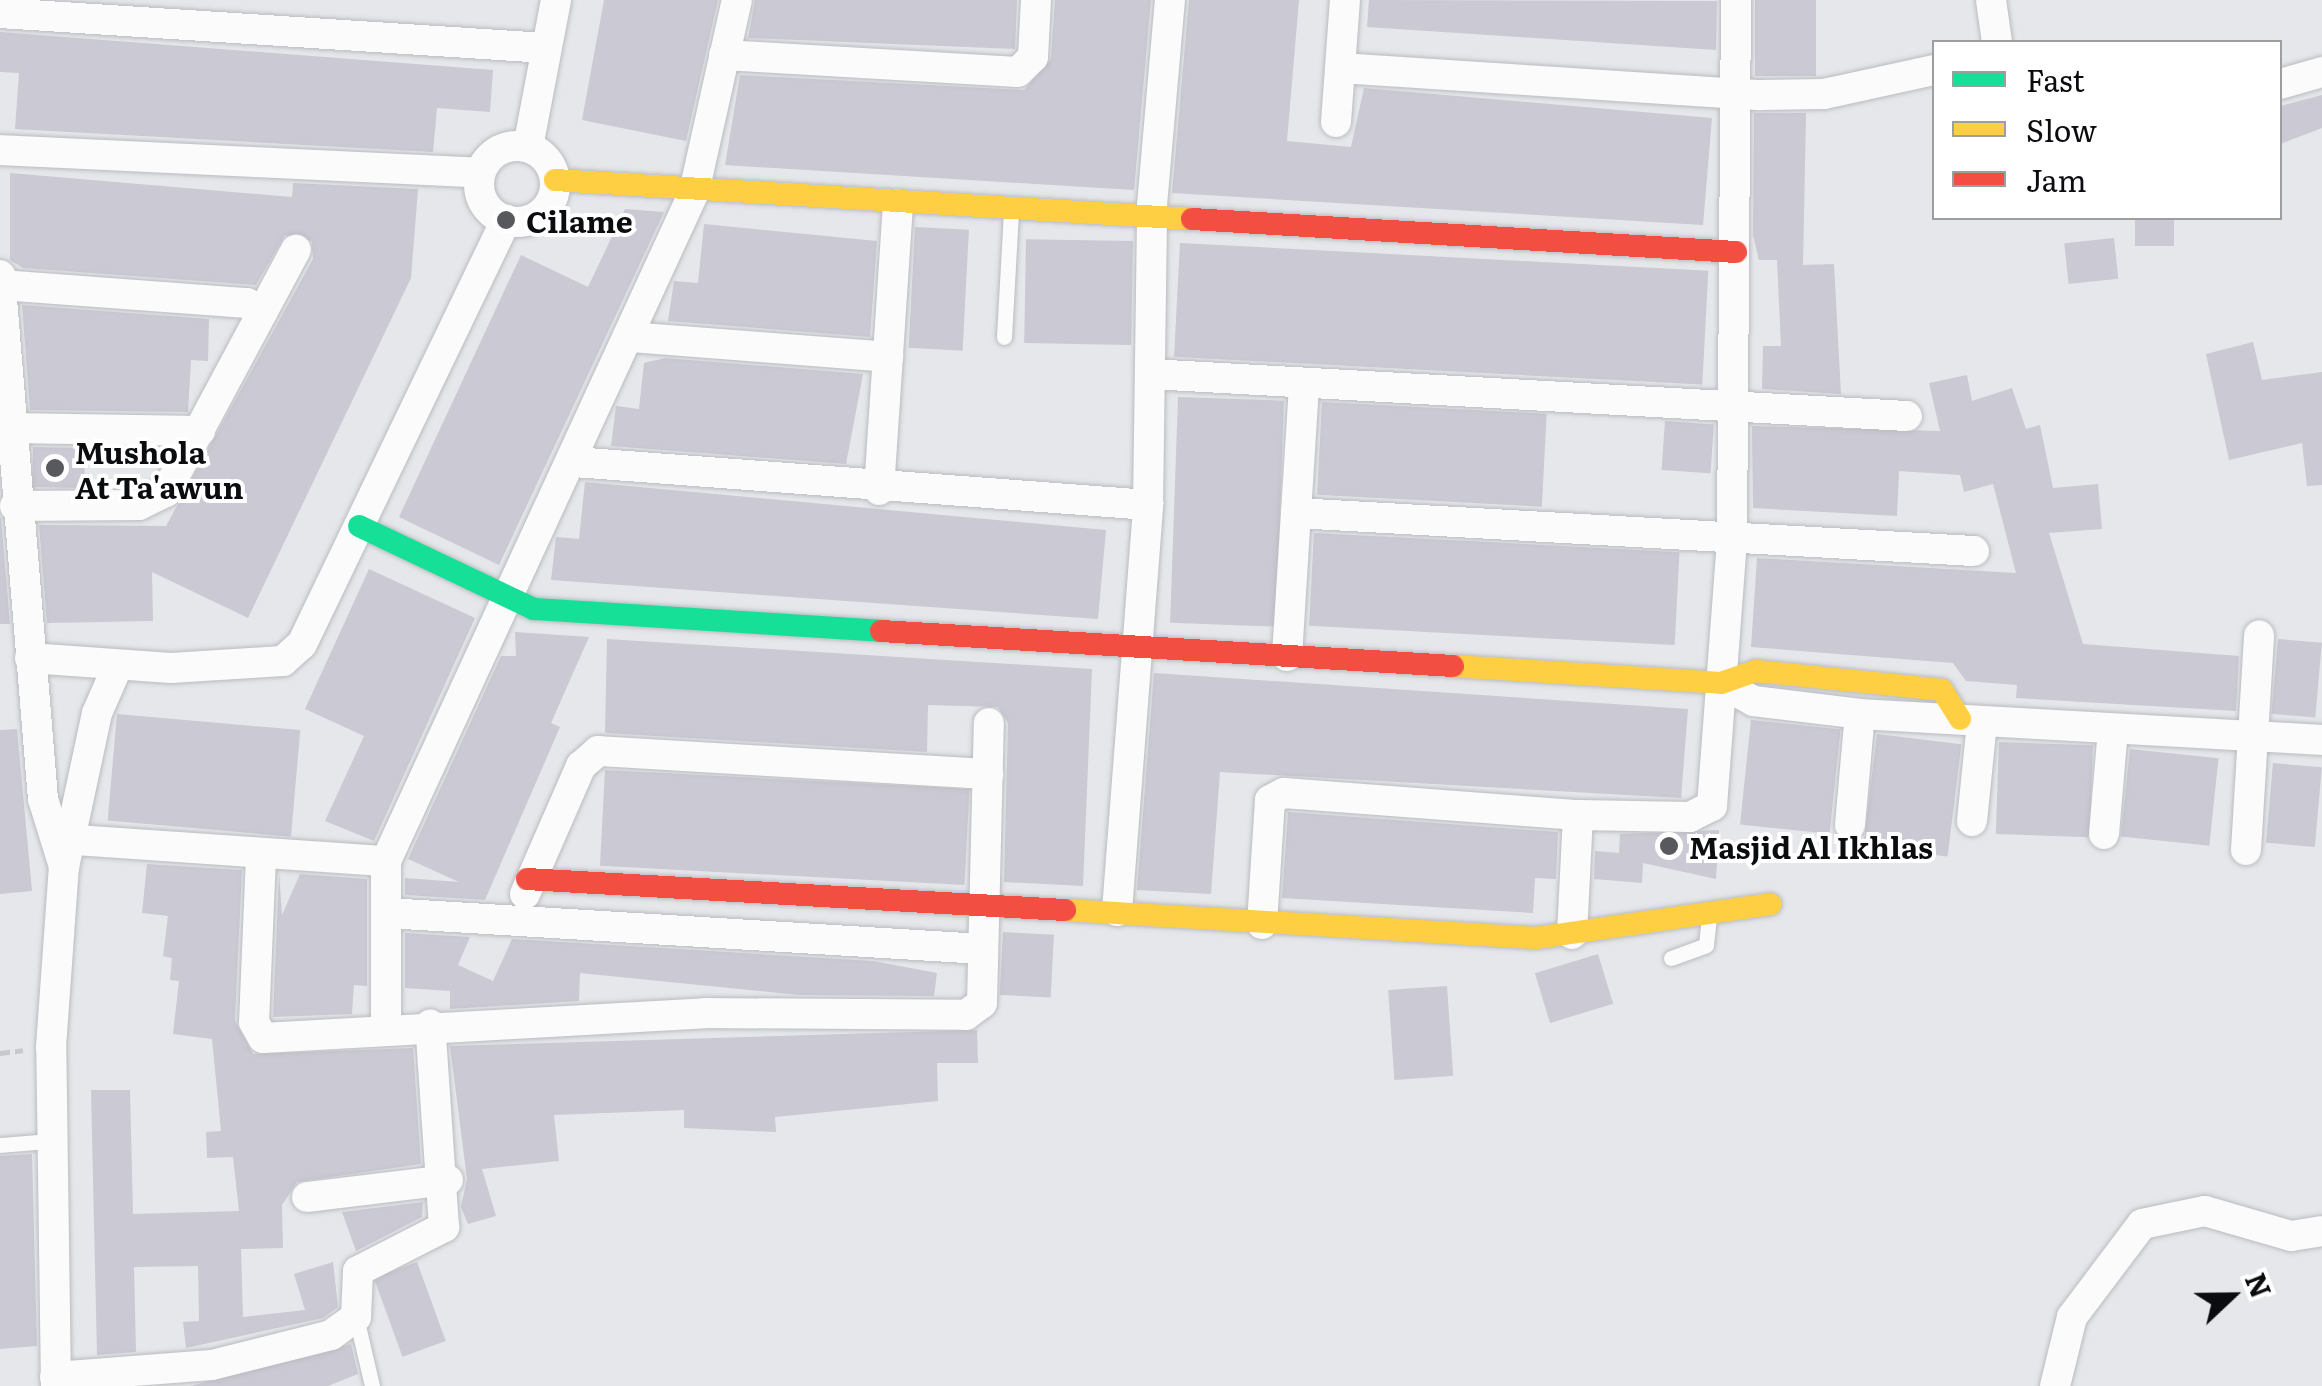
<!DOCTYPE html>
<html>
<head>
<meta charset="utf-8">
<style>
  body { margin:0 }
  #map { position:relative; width:2322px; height:1386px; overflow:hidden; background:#e5e7eb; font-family:Literata,serif }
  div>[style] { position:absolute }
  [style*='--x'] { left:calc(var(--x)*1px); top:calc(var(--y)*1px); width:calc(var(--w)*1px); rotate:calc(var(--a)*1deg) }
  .building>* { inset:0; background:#cac9d4; transform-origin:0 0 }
  .path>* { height:5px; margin-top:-2.5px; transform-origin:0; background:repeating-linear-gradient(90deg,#c7c8c9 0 10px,transparent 0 15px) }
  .roads { filter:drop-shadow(0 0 2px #babcbf) drop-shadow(0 0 2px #babcbf) }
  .lane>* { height:15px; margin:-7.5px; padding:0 7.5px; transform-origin:7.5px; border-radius:7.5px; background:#fbfbfc }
  .street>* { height:30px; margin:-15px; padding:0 15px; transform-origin:15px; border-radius:15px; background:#fbfbfc }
  .street>.ring { margin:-15px; padding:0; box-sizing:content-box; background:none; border:30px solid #fbfbfc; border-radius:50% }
  .fast>* { height:22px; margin:-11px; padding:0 11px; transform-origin:11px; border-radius:11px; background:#16e098 }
  .slow>* { height:22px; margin:-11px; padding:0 11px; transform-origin:11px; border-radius:11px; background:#ffcf43 }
  .jam>* { height:22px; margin:-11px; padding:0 11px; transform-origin:11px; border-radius:11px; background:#f24e42 }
  .dots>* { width:28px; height:28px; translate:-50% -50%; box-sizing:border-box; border:5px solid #fff; border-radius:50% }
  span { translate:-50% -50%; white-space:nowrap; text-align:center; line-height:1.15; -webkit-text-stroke:8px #fff; paint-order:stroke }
  .poi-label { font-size:30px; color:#0b0c0f; font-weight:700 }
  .left { translate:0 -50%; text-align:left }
  .legend { position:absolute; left:1932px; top:40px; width:350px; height:180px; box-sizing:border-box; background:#fff; border:2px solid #9d9e9f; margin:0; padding:12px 18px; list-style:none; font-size:30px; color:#0b0c0f }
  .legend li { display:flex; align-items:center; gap:20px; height:50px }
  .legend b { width:50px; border:2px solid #9d9e9f }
  .north { position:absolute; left:2182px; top:1246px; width:100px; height:100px; -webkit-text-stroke:8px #fff; paint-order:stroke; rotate:68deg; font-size:28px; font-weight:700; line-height:40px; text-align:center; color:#0b0c0f }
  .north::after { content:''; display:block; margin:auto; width:35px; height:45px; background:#0b0c0f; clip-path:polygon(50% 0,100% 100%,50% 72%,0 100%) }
</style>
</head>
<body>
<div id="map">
  <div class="building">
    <div style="clip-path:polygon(604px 0,718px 0,686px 141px,582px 120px)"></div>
    <div style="clip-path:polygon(755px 0,1017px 0,1015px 49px,748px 38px)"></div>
    <div style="clip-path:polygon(1055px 0,1151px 0,1134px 190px,725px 165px,740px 75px,1024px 90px,1051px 59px)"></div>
    <div style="clip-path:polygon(1189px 0,1299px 0,1287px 141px,1351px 147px,1364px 88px,1712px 118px,1703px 225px,1172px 193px)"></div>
    <div style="clip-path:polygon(1369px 0,1717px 1px,1716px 50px,1367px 27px)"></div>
    <div style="left:1755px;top:0;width:61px;height:76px"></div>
    <div style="clip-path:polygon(0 32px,493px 70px,490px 112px,437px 108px,433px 152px,15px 129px,19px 73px,0 72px)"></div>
    <div style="clip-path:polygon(2322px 95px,2322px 128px,2280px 144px,2280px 106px)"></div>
    <div style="clip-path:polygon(1754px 113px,1806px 113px,1803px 265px,1834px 264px,1841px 394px,1762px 389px,1763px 346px,1781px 346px,1777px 260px,1759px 260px,1753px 235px)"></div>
    <div style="clip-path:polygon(10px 173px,292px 197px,293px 183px,418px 189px,411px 278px,248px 618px,152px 572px,153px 621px,47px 623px,39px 525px,166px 526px,313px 259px,312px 241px,285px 235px,256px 285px,23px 268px,10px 260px)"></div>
    <div style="clip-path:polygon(625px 209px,664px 212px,499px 565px,399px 517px,521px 255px,588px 287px)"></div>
    <div style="left:2135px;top:218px;width:39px;height:28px"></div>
    <div style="clip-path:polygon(704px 224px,877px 241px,870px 337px,668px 321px,674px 281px,698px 283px)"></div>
    <div style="left:915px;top:227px;width:54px;height:121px;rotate:3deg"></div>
    <div style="left:2114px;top:238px;width:41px;height:50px;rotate:84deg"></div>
    <div style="left:1133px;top:241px;width:104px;height:107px;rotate:91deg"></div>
    <div style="left:1180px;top:243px;width:529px;height:114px;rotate:3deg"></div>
    <div style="clip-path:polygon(22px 305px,209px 319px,208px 361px,191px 360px,188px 412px,30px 410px)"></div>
    <div style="clip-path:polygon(2253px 342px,2262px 380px,2322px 372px,2322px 485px,2307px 486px,2302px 443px,2229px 460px,2206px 354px)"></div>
    <div style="clip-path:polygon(665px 358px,863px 374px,846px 464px,611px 446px,616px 406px,639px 409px,644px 363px)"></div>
    <div style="clip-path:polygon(1967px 375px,1972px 401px,2012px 388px,2026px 429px,2040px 425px,2053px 488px,2098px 484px,2102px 529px,2049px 533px,2083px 644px,2239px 656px,2236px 711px,2016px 698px,2017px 685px,1966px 681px,1953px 663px,1751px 647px,1757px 558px,2016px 573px,1993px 484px,1964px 492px,1960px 475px,1899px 471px,1897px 516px,1753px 508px,1752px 426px,1940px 431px,1929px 383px)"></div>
    <div style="left:1178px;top:397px;width:106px;height:226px;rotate:2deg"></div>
    <div style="left:1322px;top:402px;width:225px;height:93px;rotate:3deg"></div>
    <div style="left:1665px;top:421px;width:49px;height:49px;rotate:4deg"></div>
    <div style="left:33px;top:447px;width:52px;height:40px;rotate:1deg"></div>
    <div style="clip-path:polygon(585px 482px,1106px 530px,1098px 619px,551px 580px,556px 537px,579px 539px)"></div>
    <div style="clip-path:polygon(0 517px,1px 518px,10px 624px,0 624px)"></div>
    <div style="left:1314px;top:533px;width:366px;height:93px;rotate:3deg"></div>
    <div style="clip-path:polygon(369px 569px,475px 618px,374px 841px,325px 821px,364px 736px,305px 709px)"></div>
    <div style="clip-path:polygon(515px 632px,589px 637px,551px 723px,560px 727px,485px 900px,405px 895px,405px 878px,459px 882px,408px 859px,501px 656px,516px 656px)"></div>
    <div style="clip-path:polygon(607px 639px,1092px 669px,1083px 886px,1004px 882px,1008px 723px,998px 707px,928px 705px,927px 752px,605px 733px)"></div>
    <div style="left:2278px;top:639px;width:44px;height:75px;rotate:5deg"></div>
    <div style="clip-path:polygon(1154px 673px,1688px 709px,1681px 798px,1220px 772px,1211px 894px,1137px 890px)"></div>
    <div style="left:117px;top:714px;width:184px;height:107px;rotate:5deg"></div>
    <div style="left:1751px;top:720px;width:90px;height:105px;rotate:6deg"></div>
    <div style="clip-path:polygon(17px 729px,32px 891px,0 894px,0 730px)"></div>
    <div style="left:1877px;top:734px;width:85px;height:113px;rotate:7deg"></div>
    <div style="left:1999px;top:742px;width:94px;height:92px;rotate:2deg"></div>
    <div style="left:2130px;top:749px;width:89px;height:88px;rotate:6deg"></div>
    <div style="left:2273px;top:763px;width:49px;height:80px;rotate:5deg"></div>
    <div style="left:605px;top:770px;width:365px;height:96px;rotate:3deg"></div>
    <div style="clip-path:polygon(1288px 812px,1558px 832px,1556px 879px,1535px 878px,1533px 913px,1282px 898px)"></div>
    <div style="clip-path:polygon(1719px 830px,1716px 879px,1643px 863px,1642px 883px,1594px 879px,1595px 851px,1619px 853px,1620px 834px)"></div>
    <div style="clip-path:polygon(147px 864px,242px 870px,235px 1021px,253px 1054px,413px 1048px,421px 1164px,297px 1182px,282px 1205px,283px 1248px,241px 1249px,243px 1317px,305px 1310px,294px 1274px,333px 1262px,338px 1307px,323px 1318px,186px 1348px,183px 1322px,199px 1321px,198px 1266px,134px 1267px,136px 1352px,97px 1355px,91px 1090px,130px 1090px,133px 1214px,239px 1211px,233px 1157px,207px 1158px,206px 1132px,221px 1131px,212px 1039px,173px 1034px,179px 981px,170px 980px,172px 958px,163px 956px,168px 916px,142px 913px)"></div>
    <div style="clip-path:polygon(279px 873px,282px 915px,300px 874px,367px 879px,367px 986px,354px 985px,352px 1014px,273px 1017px)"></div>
    <div style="left:1003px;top:932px;width:51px;height:63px;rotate:3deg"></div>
    <div style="clip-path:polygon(405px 933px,470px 937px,458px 965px,493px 981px,512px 939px,873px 961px,937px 973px,934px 996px,799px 995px,580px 973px,579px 1001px,450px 1009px,450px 991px,405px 988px)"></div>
    <div style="left:1598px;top:954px;width:52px;height:66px;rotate:73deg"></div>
    <div style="left:1447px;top:986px;width:90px;height:59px;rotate:86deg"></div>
    <div style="clip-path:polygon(977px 1030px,978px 1063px,937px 1063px,938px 1101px,775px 1117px,776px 1132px,684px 1128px,684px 1110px,554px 1115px,559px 1161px,482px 1169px,496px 1216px,468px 1224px,461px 1207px,467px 1179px,450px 1046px)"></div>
    <div style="clip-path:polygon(32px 1154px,37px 1346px,0 1349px,0 1156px)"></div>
    <div style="clip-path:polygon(423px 1202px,422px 1217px,356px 1251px,342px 1212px)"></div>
    <div style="left:417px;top:1262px;width:84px;height:46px;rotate:70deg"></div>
    <div style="clip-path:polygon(351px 1344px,358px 1374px,328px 1386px,190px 1386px)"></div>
  </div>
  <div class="path">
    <div style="--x:0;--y:1053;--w:23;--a:-7"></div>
  </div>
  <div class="roads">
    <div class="lane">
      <div style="--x:1004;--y:337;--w:125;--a:-86.8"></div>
      <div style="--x:1671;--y:958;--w:37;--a:-20"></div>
      <div style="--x:1706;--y:945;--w:27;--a:-84"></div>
      <div style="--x:0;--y:1145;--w:49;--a:-4.7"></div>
      <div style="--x:356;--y:1317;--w:71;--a:76.9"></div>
    </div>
    <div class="street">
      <div style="--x:1991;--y:0;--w:42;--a:81.9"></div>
      <div style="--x:0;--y:13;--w:547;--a:3.67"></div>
      <div style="--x:724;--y:55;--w:294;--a:3.3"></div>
      <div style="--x:1018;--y:72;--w:21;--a:-45"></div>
      <div style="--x:1033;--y:57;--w:57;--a:-87"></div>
      <div style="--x:1340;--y:68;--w:421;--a:3.7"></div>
      <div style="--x:1760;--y:95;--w:64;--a:-0.9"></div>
      <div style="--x:1824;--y:94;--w:113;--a:-12.3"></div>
      <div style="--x:2280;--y:84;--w:44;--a:-15.9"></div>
      <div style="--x:1336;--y:122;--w:122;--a:-85.8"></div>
      <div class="ring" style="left:479px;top:146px;width:46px;height:46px"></div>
      <div style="--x:528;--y:147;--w:150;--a:-79.2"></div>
      <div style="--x:0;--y:150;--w:481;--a:2.7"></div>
      <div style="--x:0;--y:275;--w:526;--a:85.31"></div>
      <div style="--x:43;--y:799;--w:71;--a:72.8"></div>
      <div style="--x:1;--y:285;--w:247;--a:4.2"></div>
      <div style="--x:247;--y:303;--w:18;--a:29"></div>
      <div style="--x:630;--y:337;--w:259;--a:4.4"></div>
      <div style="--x:1150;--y:374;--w:758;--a:3.18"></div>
      <div style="--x:9;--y:428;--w:191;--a:0.9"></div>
      <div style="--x:574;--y:462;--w:576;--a:4.28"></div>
      <div style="--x:879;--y:490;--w:286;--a:-86.2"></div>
      <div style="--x:15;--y:506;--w:124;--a:-0.5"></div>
      <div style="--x:139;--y:505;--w:30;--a:-26"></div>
      <div style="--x:166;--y:492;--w:275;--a:-61.8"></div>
      <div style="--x:1296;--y:513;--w:679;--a:3.21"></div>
      <div style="--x:1287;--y:656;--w:272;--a:-86.4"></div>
      <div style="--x:30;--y:658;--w:141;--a:4.1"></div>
      <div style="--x:171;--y:668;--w:112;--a:-3.6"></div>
      <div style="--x:283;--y:661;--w:25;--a:-42"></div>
      <div style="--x:302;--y:644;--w:471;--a:-64.3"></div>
      <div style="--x:1721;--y:683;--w:37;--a:29"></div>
      <div style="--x:1753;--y:701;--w:108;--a:6.9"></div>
      <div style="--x:1860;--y:714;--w:463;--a:3.2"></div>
      <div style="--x:1972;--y:821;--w:100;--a:-84.2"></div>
      <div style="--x:1850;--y:825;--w:111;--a:-84.9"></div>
      <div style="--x:2104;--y:834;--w:104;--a:-85.1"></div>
      <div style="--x:76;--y:840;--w:311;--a:3.9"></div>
      <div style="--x:2246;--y:850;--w:215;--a:-86.5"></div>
      <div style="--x:261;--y:856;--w:166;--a:92.4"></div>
      <div style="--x:254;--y:1022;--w:18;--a:61"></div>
      <div style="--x:263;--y:1038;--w:443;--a:-3.2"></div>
      <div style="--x:705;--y:1013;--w:261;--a:0.4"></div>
      <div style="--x:966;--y:1015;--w:20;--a:-37"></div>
      <div style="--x:982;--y:1003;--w:280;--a:-88.6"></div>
      <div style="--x:525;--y:894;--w:140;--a:-66.4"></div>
      <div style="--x:581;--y:766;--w:23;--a:-41"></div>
      <div style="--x:598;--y:751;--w:391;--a:3.4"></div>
      <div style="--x:1117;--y:911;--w:407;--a:-85.6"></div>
      <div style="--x:1148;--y:505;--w:300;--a:-89.2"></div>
      <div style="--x:1152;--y:205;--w:206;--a:-85"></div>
      <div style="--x:387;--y:913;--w:597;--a:3.46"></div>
      <div style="--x:1262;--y:924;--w:124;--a:-86.3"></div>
      <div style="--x:1270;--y:800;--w:16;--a:-27"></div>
      <div style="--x:1284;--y:793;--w:295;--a:4.3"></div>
      <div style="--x:1578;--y:815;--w:112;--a:1"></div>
      <div style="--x:1690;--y:817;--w:25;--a:-27"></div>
      <div style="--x:1712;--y:806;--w:266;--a:-85.7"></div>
      <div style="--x:1732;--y:541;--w:541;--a:-89.58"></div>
      <div style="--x:1572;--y:934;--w:119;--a:-87.1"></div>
      <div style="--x:386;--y:1026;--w:165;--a:-90"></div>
      <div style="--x:386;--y:861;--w:736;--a:-65.28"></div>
      <div style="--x:694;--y:192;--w:197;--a:-77.4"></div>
      <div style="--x:307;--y:1197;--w:142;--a:-6.9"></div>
      <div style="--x:55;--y:1377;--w:157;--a:-4.4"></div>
      <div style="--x:212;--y:1365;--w:123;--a:-14.1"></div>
      <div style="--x:331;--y:1335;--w:31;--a:-36"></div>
      <div style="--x:356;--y:1317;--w:46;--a:-87.5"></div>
      <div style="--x:358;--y:1271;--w:97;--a:-27.1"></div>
      <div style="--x:444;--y:1227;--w:203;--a:-93.9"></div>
      <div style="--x:56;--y:1386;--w:339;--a:-90.8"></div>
      <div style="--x:51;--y:1047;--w:180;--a:-85.9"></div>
      <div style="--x:64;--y:867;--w:157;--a:-77.9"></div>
      <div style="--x:97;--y:713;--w:47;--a:-66.2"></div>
      <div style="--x:2055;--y:1386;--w:71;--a:-76.2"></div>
      <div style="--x:2072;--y:1317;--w:116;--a:-53"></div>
      <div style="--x:2142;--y:1224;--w:64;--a:-11.7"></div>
      <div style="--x:2205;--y:1211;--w:90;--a:16.2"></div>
      <div style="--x:2291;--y:1236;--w:31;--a:-9"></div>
    </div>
    <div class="fast">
      <div style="--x:359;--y:526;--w:194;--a:25.4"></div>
      <div style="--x:534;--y:609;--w:348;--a:3.6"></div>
    </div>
    <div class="slow">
      <div style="--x:555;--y:180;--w:638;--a:3.5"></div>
      <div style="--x:1453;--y:666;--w:269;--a:3.6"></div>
      <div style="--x:1721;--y:683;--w:37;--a:-19"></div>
      <div style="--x:1756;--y:671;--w:187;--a:5.8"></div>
      <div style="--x:1942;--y:690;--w:34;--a:58"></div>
      <div style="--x:1065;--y:910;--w:472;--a:3.4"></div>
      <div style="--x:1536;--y:938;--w:237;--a:-8.2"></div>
    </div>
    <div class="jam">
      <div style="--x:1192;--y:219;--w:545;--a:3.47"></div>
      <div style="--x:881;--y:631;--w:573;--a:3.5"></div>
      <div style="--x:527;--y:879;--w:539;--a:3.3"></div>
    </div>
  </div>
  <div class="dots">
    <div style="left:506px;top:220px;background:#57595c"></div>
    <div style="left:55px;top:468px;background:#57595c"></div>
    <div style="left:1669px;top:846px;background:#57595c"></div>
  </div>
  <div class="poi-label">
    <span class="left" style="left:526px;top:220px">Cilame</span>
    <span class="left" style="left:75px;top:468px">Mushola<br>At Ta'awun</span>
    <span class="left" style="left:1689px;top:846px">Masjid Al Ikhlas</span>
  </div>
  <ul class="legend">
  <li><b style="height:12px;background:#16e098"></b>Fast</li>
  <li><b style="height:12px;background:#ffcf43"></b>Slow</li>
  <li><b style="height:12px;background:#f24e42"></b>Jam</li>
  </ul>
  <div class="north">N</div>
</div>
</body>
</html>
